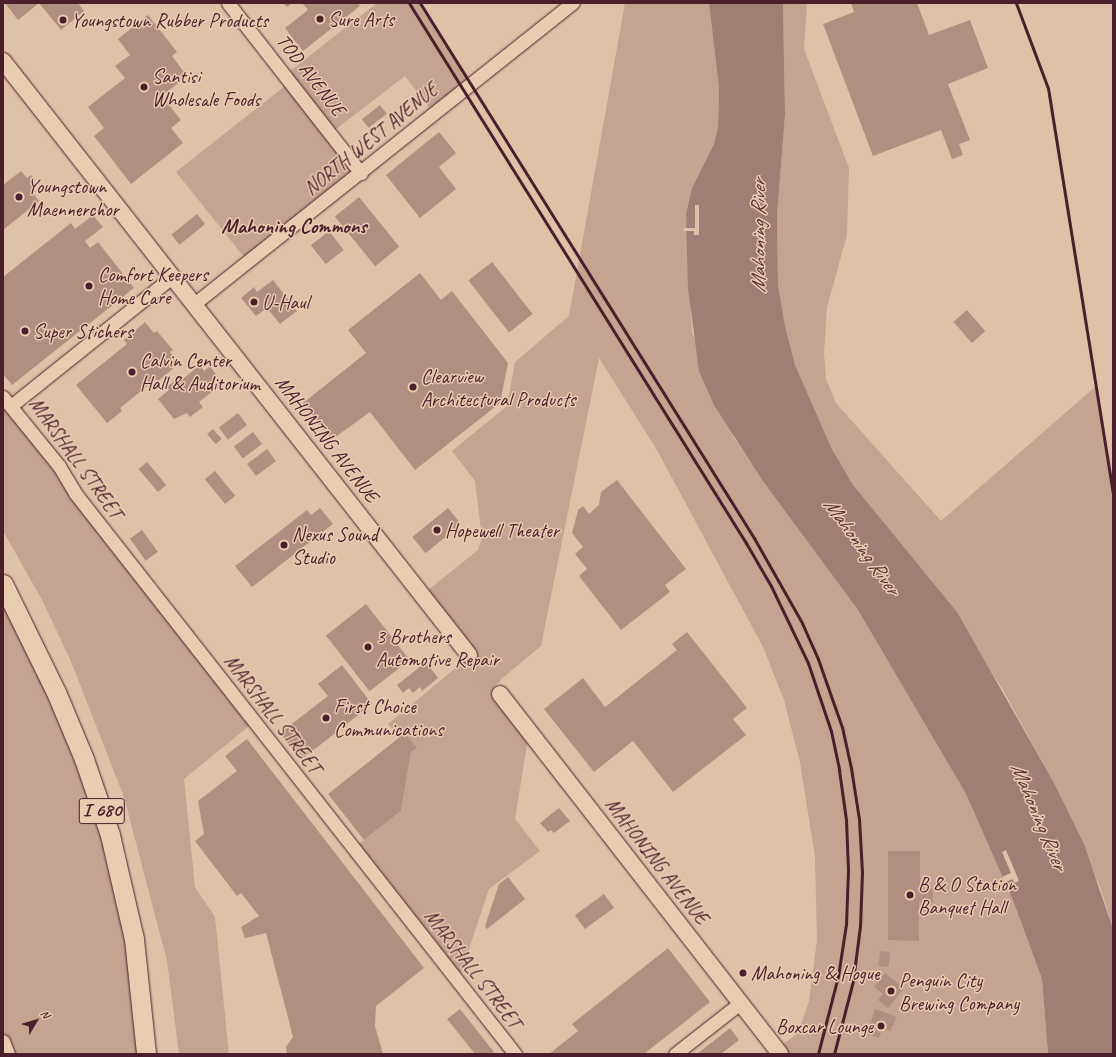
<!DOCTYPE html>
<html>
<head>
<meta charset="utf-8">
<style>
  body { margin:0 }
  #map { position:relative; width:1116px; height:1057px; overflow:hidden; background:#dfc1a8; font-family:Caveat,sans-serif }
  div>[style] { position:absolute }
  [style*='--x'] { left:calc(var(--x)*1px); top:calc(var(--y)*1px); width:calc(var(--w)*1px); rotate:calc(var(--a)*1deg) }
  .green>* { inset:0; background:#c4a390 }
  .water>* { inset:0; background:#a17e75 }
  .pier>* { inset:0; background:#dfc1a8 }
  .building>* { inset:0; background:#b18f80; transform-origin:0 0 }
  .major-tunnel>* { height:16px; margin-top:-8px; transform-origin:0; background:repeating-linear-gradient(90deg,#c1a18f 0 16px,transparent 0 24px) }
  .roads { filter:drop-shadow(0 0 1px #4a1f2b) drop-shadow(0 0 1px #4a1f2b) }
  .minor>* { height:13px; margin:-6.5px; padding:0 6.5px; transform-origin:6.5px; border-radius:6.5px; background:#e9cbb0 }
  .major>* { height:16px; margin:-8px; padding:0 8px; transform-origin:8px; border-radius:8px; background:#e9cbb0 }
  .highway>* { height:19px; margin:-9.5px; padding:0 9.5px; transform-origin:9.5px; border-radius:9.5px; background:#e9cbb0 }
  .rail>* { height:3px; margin:-1.5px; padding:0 1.5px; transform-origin:1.5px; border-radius:1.5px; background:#4a1f2b }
  .dots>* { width:11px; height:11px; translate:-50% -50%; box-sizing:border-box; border:2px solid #e9cbb0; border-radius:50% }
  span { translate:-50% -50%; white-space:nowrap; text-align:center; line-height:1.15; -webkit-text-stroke:3px #e9cbb0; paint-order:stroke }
  .shield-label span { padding:1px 3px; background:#e9cbb0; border:1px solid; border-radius:3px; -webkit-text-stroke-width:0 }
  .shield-label { font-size:19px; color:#4a1f2b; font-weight:700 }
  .poi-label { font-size:20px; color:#4a1f2b }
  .left { translate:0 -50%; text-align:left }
  .right { translate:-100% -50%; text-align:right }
  .street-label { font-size:20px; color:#4a1f2b }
  .neighbourhood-label { font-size:21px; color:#4a1f2b; font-weight:700 }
  .water-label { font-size:21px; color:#5b323a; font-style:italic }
  .frame { position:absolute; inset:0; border:4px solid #4a1f2b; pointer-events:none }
  .north { position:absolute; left:16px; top:1001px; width:40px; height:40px; -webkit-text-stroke:3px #e9cbb0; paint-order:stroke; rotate:52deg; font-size:11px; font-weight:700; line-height:16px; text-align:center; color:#4a1f2b }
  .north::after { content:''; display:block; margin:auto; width:14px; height:18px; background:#4a1f2b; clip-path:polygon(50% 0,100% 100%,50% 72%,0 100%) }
</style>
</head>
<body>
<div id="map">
  <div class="green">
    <div style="clip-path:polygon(377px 3px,420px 3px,471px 84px,434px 114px,405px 76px,331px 133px,361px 173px,248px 262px,176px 172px,290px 82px,285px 75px)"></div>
    <div style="clip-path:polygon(625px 3px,709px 3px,719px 88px,718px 127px,714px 144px,692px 188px,686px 214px,692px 332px,733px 436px,762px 480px,858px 610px,966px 794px,1014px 903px,1042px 979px,1048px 1054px,781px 1054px,777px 1049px,798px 1033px,809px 1001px,817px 940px,815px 857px,800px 762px,784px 700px,763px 647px,657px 450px,599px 358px,541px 646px,493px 686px,529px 732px,515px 819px,540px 851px,489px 889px,458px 982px,353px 849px,401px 811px,411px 752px,416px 748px,406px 734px,399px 738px,388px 724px,470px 656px,422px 595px,478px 550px,482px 538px,475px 481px,452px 451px,507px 406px,515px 362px,569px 316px)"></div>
    <div style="clip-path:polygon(783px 3px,807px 3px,804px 49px,849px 168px,847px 235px,827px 307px,824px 353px,826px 379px,836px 403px,941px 521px,1095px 387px,1113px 496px,1113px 929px,1101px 889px,1053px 781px,1003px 690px,932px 581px,880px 521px,853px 485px,832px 449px,795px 365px,785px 326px,778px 284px,777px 215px,785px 115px)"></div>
    <div style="clip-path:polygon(3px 397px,254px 722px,184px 779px,195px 887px,215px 917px,229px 1054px,179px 1054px,167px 961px,124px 797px,70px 659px,41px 598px,3px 531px)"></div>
    <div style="clip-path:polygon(3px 584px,98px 796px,146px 1054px,3px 1054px)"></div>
  </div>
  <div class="water">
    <div style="clip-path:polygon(709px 3px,783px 3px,785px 115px,777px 215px,778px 284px,785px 326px,795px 365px,832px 449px,853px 485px,957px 612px,1053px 781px,1084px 844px,1113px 929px,1113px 1054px,1048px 1054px,1042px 979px,1014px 903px,966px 794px,858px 610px,762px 480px,714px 405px,699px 371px,688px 288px,686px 214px,692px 188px,714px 144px,718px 127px,719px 88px)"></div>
  </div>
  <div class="pier">
    <div style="clip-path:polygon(695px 205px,699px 205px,699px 235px,694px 235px,694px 231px,684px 231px,684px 228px,695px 228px)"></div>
    <div style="clip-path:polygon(1006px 850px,1019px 881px,1014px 883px,1013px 879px,1005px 882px,1002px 877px,1011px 873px,1002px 852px)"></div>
  </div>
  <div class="building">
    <div style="clip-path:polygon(5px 3px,39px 3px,18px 20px)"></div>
    <div style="clip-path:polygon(39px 3px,78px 3px,84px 11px,61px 30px)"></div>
    <div style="clip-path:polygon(283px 3px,292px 3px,287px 7px)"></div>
    <div style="clip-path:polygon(302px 3px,358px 3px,360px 6px,303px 51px,285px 28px,308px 10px)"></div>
    <div style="clip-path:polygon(851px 3px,917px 3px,929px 35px,970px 20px,988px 68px,948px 84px,970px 140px,959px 144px,963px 155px,952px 159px,941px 130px,873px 156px,823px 24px,854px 12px)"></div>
    <div style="clip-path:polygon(148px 15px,177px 52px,172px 56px,187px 76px,162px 96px,181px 120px,171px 128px,183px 143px,131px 184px,94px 136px,104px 128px,88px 107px,125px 78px,115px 66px,130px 55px,118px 39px)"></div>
    <div style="left:380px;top:105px;width:11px;height:23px;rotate:52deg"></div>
    <div style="clip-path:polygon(439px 132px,456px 153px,439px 167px,456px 189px,420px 218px,386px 175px)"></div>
    <div style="clip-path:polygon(21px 171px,27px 178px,31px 175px,35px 180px,30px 184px,36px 191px,33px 193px,39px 201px,3px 230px,3px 185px)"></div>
    <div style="left:359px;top:197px;width:64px;height:31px;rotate:51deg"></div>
    <div style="left:197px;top:214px;width:13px;height:33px;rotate:51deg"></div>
    <div style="clip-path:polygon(93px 215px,103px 227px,85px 241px,90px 248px,98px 242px,134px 288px,12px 385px,3px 374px,3px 277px,71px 223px,75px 229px)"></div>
    <div style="left:329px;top:231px;width:24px;height:23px;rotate:52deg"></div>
    <div style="left:492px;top:262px;width:66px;height:30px;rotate:52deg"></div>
    <div style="clip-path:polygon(420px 273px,441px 300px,452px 291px,508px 363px,500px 403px,415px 470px,370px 412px,334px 438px,328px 436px,303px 403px,366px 353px,348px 330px)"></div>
    <div style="clip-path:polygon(273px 280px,297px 311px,280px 324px,267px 308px,256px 316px,241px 298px,254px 287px,257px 292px)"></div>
    <div style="left:967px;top:310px;width:28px;height:18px;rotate:49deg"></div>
    <div style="clip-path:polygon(145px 322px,154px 333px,157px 331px,173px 350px,170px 352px,179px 364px,158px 381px,156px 379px,120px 408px,122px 411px,107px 423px,76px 385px,127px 344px,124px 340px)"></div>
    <div style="clip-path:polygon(200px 365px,204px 371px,210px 366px,217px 376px,212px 380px,218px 387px,199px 402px,203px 407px,190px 417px,187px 413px,174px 419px,158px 399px,169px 390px,167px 387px,177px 379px,179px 382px)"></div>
    <div style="left:238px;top:413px;width:15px;height:24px;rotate:53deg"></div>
    <div style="left:213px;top:429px;width:13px;height:8px;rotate:48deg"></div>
    <div style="left:253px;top:432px;width:15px;height:24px;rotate:53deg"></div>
    <div style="left:267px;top:449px;width:15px;height:25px;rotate:53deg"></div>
    <div style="left:147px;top:462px;width:30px;height:11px;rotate:50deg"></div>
    <div style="left:215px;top:471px;width:32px;height:13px;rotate:51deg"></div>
    <div style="clip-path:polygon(617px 480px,686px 569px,665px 585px,670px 592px,621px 630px,579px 576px,587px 569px,575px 554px,583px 547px,572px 533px,578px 510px,583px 506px,589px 514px,599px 505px,601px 492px)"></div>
    <div style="clip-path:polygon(320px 508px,333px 524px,252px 587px,235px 566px,307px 510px,311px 515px)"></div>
    <div style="left:448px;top:508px;width:21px;height:46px;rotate:51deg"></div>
    <div style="left:142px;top:530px;width:27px;height:15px;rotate:54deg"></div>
    <div style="left:366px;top:604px;width:71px;height:51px;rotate:52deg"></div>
    <div style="clip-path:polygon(687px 632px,747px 708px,733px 719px,746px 735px,673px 792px,633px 741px,594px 772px,544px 709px,583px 678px,605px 707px,677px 650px,672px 644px)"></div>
    <div style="clip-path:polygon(426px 662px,438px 678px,422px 691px,420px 687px,413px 693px,409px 688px,403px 693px,397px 685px)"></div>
    <div style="clip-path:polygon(342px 665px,372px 704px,301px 760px,280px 733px,328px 696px,318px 684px)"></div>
    <div style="clip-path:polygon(405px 733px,417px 748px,411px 752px,401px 811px,364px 840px,328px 794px)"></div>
    <div style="clip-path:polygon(247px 739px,424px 968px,376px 1006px,375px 1026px,383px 1054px,287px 1054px,286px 1047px,293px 1037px,266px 933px,245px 938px,241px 927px,259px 916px,241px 893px,237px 896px,195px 841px,204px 834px,198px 801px,237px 771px,225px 756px)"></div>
    <div style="clip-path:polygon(559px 808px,570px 821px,554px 833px,551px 830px,548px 832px,540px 823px)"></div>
    <div style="clip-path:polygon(888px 851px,920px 851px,920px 889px,933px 889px,933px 902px,919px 902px,919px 941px,888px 940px)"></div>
    <div style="clip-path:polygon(508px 877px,525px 899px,487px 929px,485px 926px,499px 884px)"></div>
    <div style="left:604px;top:894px;width:17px;height:36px;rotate:54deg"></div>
    <div style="clip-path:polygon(668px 948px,710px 1002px,644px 1054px,549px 1054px,578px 1031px,572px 1024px)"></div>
    <div style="left:880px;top:951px;width:10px;height:15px;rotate:6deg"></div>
    <div style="clip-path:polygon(885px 973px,904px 988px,888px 1008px,878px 1000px,883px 994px,874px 987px)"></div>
    <div style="clip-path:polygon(460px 1009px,494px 1052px,492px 1054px,475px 1054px,447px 1019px)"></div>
    <div style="clip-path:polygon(875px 1009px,897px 1017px,890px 1031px,882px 1029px,879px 1038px,867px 1034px)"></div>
    <div style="clip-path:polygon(730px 1028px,739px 1040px,721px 1054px,697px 1054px)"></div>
  </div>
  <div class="major-tunnel">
    <div style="--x:469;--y:655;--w:50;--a:51.5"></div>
  </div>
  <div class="roads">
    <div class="minor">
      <div style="--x:228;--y:3;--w:216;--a:52"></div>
      <div style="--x:194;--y:304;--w:484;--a:-38.5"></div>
      <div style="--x:3;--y:397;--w:89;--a:50.9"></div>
      <div style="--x:59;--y:466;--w:31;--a:59"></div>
      <div style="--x:75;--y:493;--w:713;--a:51.89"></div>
      <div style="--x:12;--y:405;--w:205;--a:-38.7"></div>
      <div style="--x:3;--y:1041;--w:14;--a:69"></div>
      <div style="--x:675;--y:1054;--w:83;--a:-38.1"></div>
    </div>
    <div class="major">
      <div style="--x:3;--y:61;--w:755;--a:51.89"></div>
      <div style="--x:500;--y:694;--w:456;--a:52.1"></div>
    </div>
    <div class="highway">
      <div style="--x:3;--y:584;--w:120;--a:63.9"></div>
      <div style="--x:56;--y:692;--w:73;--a:67.3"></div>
      <div style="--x:84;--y:759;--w:80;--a:71.1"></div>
      <div style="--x:110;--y:835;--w:107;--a:77"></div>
      <div style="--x:134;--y:939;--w:116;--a:84"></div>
    </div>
  </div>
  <div class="rail">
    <div style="--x:409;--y:3;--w:637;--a:58.03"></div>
    <div style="--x:746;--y:543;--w:50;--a:59.8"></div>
    <div style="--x:771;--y:586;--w:85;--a:64.3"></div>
    <div style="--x:808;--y:663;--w:72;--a:71.3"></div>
    <div style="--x:831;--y:731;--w:40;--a:78"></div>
    <div style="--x:839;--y:770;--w:50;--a:82"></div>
    <div style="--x:846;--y:820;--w:50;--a:87.7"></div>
    <div style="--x:848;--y:870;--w:54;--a:92.1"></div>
    <div style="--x:846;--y:924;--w:53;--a:98.7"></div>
    <div style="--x:838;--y:976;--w:81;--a:104.4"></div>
    <div style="--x:420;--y:3;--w:631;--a:58.02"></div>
    <div style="--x:754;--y:538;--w:98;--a:60.5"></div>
    <div style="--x:802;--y:623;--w:39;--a:66"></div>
    <div style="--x:818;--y:659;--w:72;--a:70.6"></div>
    <div style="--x:842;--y:727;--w:42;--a:77.6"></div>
    <div style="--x:851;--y:768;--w:52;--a:81.1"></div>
    <div style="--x:859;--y:819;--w:53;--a:86.8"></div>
    <div style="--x:862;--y:872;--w:54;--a:92.1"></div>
    <div style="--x:860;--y:926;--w:55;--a:97.3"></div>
    <div style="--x:853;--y:981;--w:75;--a:104.6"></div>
    <div style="--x:1016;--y:3;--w:91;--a:69.4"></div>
    <div style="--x:1048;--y:88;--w:413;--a:80.9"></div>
  </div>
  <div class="dots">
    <div style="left:320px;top:19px;background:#4a1f2b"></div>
    <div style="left:63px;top:20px;background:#4a1f2b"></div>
    <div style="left:144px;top:87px;background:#4a1f2b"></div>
    <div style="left:19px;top:197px;background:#4a1f2b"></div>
    <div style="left:89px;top:286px;background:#4a1f2b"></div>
    <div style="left:254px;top:302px;background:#4a1f2b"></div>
    <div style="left:25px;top:331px;background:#4a1f2b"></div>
    <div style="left:132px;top:372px;background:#4a1f2b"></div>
    <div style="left:413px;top:387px;background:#4a1f2b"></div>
    <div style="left:437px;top:530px;background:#4a1f2b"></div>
    <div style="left:284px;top:545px;background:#4a1f2b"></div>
    <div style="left:368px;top:647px;background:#4a1f2b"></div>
    <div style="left:326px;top:718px;background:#4a1f2b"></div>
    <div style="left:910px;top:895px;background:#4a1f2b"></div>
    <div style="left:743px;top:973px;background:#4a1f2b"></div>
    <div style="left:891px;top:991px;background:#4a1f2b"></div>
    <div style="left:881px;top:1026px;background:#4a1f2b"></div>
  </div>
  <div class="shield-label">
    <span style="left:102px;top:811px">I 680</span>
  </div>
  <div class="poi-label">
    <span class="left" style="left:328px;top:19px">Sure Arts</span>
    <span class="left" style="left:71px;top:20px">Youngstown Rubber Products</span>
    <span class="left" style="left:152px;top:88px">Santisi<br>Wholesale Foods</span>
    <span class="left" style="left:27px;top:198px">Youngstown<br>Maennerchor</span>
    <span class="left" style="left:98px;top:286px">Comfort Keepers<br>Home Care</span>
    <span class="left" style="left:262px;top:302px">U-Haul</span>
    <span class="left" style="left:33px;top:331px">Super Stichers</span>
    <span class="left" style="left:140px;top:372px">Calvin Center<br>Hall &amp; Auditorium</span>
    <span class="left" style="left:421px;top:388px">Clearview<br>Architectural Products</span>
    <span class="left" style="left:445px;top:530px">Hopewell Theater</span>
    <span class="left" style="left:292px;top:546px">Nexus Sound<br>Studio</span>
    <span class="left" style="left:376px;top:648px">3 Brothers<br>Automotive Repair</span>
    <span class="left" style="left:334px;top:718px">First Choice<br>Communications</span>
    <span class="left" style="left:918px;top:896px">B &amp; O Station<br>Banquet Hall</span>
    <span class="left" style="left:751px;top:973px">Mahoning &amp; Hogue</span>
    <span class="left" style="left:899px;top:992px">Penguin City<br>Brewing Company</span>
    <span class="right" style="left:873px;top:1026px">Boxcar Lounge</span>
  </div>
  <div class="street-label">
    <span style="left:311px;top:75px;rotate:52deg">TOD AVENUE</span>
    <span style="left:371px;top:139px;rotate:-39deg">NORTH WEST AVENUE</span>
    <span style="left:327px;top:439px;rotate:52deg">MAHONING AVENUE</span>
    <span style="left:76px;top:458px;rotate:54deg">MARSHALL STREET</span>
    <span style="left:273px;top:714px;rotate:52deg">MARSHALL STREET</span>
    <span style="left:657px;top:861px;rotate:52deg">MAHONING AVENUE</span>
    <span style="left:473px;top:969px;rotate:52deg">MARSHALL STREET</span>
  </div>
  <div class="neighbourhood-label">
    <span style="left:294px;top:226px">Mahoning Commons</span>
  </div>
  <div class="water-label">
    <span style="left:758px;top:236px;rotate:-90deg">Mahoning River</span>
    <span style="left:862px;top:546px;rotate:54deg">Mahoning River</span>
    <span style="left:1039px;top:816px;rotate:67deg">Mahoning River</span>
  </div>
  <div class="frame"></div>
  <div class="north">N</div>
</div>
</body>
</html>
